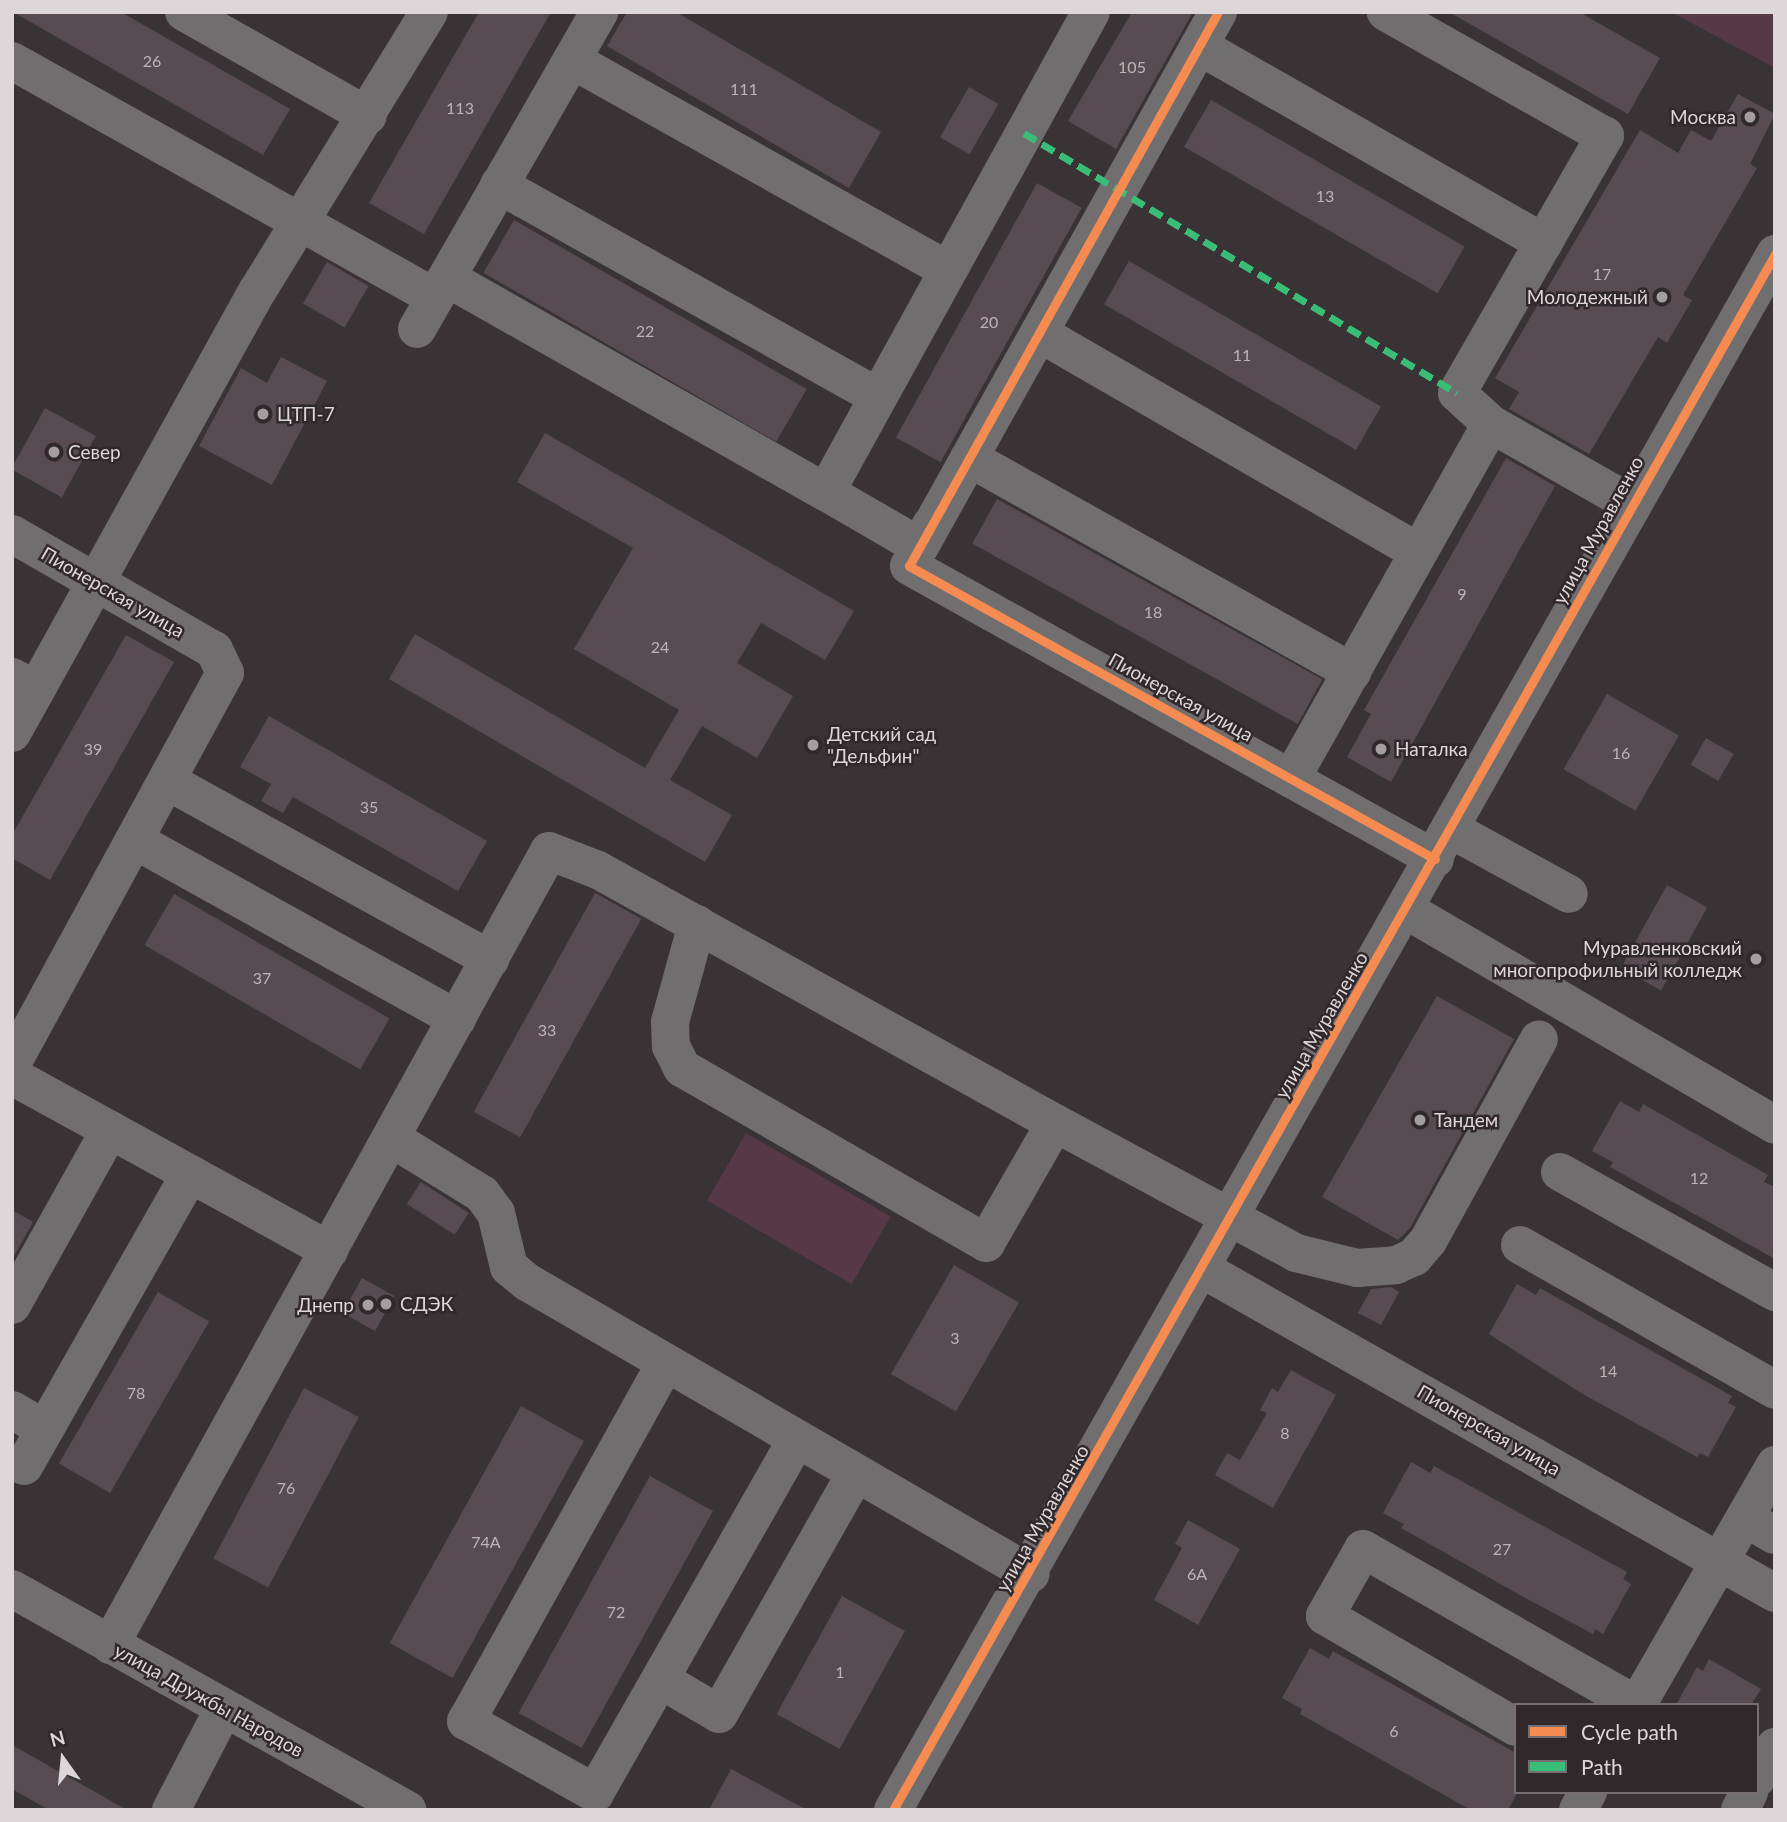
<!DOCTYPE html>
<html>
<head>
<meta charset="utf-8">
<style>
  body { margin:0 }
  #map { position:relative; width:1787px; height:1822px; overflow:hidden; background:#393336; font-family:Lato,sans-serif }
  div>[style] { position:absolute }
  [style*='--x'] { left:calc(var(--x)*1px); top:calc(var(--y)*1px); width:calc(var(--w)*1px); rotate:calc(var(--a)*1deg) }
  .green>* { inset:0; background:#563846; transform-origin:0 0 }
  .building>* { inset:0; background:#584c52; transform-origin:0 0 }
  .minor>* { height:38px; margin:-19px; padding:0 19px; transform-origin:19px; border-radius:19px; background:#716e6f }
  .quiet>* { height:7px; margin-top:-3.5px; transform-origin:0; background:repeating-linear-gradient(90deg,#3abd76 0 14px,transparent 0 21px) }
  .cycleway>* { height:9px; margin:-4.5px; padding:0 4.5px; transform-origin:4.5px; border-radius:4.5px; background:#f68b52 }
  .dots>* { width:19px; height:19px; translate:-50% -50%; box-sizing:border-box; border:4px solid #31282c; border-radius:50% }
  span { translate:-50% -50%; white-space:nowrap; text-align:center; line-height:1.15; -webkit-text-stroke:5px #31282c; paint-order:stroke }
  .number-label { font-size:16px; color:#bcb4b7 }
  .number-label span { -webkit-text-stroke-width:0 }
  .poi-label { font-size:19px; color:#ddd7d9 }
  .right { translate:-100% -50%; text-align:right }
  .left { translate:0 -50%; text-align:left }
  .street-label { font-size:19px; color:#ddd7d9 }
  .frame { position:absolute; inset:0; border:14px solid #ddd7d9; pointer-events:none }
  .legend { position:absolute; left:1514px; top:1703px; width:245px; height:91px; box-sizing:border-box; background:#31282c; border:2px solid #766e71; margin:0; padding:9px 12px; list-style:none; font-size:21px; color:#ddd7d9 }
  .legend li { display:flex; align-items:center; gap:14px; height:35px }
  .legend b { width:35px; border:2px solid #766e71 }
  .north { position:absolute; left:28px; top:1724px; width:70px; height:70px; -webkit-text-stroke:5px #31282c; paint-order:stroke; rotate:345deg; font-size:19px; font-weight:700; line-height:28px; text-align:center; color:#ddd7d9 }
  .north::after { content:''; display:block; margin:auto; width:24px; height:32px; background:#ddd7d9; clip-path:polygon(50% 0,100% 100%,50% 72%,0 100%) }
</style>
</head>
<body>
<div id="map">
  <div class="green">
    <div style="clip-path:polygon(1671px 12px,1775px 12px,1775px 68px)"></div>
    <div style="left:746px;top:1133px;width:167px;height:78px;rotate:30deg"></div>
  </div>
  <div class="building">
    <div style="clip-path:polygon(13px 12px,121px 12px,290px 109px,263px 155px)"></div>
    <div style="clip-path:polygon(479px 12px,551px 12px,424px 234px,369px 203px)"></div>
    <div style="clip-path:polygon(627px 12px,676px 12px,881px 132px,849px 188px,607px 46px)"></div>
    <div style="clip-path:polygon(1132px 12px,1193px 12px,1116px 149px,1068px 121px)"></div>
    <div style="clip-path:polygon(1449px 12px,1579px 12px,1660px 58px,1628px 114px)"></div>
    <div style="left:969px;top:87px;width:34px;height:58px;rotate:30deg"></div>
    <div style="clip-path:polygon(1738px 94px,1775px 114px,1750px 164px,1757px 168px,1683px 295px,1692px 300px,1667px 343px,1658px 337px,1589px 454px,1509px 409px,1519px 392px,1495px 378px,1640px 130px,1678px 153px,1691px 130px,1711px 141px)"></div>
    <div style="left:1211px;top:100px;width:293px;height:54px;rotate:30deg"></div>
    <div style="left:1037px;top:183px;width:51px;height:291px;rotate:29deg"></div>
    <div style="left:514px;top:220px;width:338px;height:61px;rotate:30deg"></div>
    <div style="left:1129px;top:261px;width:291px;height:50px;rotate:30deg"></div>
    <div style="left:327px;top:262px;width:48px;height:48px;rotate:30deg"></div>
    <div style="clip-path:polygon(281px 357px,327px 381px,272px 485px,199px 446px,241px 368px,267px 383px)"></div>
    <div style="left:45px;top:408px;width:58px;height:70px;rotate:29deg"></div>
    <div style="clip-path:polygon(545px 433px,854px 611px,825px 660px,761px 623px,737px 663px,793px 696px,757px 758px,702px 726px,670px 780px,732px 815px,705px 862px,389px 679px,415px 634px,645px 768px,679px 710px,574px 649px,633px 548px,517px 482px)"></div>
    <div style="clip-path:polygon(1506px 458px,1555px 486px,1391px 782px,1347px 757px,1371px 714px,1364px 710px)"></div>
    <div style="left:997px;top:499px;width:372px;height:51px;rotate:29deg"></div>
    <div style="clip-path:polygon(126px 635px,174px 662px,50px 880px,12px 858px,12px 835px)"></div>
    <div style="left:1607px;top:694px;width:83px;height:87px;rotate:30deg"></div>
    <div style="clip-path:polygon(269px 716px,487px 841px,458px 891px,293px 797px,283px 813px,261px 801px,271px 784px,240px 767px)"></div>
    <div style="left:1706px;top:738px;width:32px;height:31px;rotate:30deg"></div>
    <div style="left:1667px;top:885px;width:46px;height:95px;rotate:29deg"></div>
    <div style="left:595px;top:893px;width:53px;height:250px;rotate:29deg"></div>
    <div style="left:174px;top:894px;width:249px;height:59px;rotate:30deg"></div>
    <div style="clip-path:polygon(1437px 996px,1514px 1039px,1410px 1228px,1398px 1240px,1322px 1197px)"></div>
    <div style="clip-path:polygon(1620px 1101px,1639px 1112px,1643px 1104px,1768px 1175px,1764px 1182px,1775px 1187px,1775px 1259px,1610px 1167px,1613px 1162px,1592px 1151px)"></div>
    <div style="left:421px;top:1182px;width:57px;height:26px;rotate:33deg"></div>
    <div style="clip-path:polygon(12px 1210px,33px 1222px,12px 1260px)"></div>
    <div style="left:954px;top:1265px;width:75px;height:126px;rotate:30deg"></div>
    <div style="left:362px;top:1278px;width:37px;height:40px;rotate:29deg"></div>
    <div style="clip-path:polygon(1517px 1284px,1536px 1295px,1540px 1288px,1732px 1396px,1728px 1403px,1736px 1407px,1708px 1457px,1700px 1453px,1697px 1457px,1581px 1393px,1489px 1334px)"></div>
    <div style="clip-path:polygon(1391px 1287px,1399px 1292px,1381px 1325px,1358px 1313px,1371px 1289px)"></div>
    <div style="left:158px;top:1292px;width:59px;height:198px;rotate:30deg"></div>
    <div style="clip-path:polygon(1291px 1370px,1336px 1395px,1273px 1508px,1215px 1475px,1227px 1453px,1240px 1460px,1267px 1413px,1260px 1410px,1272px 1388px,1278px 1392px)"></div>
    <div style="left:304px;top:1388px;width:62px;height:193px;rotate:28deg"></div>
    <div style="left:521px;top:1406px;width:72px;height:271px;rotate:29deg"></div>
    <div style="clip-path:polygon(1411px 1462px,1430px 1473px,1434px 1466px,1627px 1572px,1623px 1579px,1631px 1584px,1603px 1634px,1595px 1629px,1593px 1634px,1520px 1595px,1401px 1528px,1404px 1524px,1383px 1513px)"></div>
    <div style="left:650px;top:1476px;width:72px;height:271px;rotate:29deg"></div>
    <div style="clip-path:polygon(1188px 1520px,1240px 1549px,1198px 1625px,1154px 1600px,1182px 1548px,1175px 1544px)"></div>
    <div style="left:842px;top:1596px;width:72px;height:135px;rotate:29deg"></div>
    <div style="clip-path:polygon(1310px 1648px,1329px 1659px,1333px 1651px,1516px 1753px,1516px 1795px,1508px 1810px,1471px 1810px,1300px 1714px,1302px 1709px,1282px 1698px)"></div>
    <div style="clip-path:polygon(1709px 1659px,1761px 1689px,1751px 1705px,1676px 1705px,1697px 1667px,1703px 1671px)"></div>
    <div style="clip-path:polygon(12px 1745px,127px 1810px,49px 1810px,12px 1789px)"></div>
    <div style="clip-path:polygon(731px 1769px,807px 1810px,709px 1810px)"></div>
  </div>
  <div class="minor">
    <div style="--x:184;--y:12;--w:211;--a:29.5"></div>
    <div style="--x:1218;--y:12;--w:634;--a:119.15"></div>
    <div style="--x:909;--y:566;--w:602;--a:29.12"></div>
    <div style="--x:1199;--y:46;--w:397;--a:29.7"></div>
    <div style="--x:572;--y:60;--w:430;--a:29.2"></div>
    <div style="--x:12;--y:61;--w:484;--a:29.2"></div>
    <div style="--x:499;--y:185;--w:433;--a:29.2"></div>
    <div style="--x:447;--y:278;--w:435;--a:29.5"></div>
    <div style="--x:417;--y:329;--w:366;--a:-60.1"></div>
    <div style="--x:1039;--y:333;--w:438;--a:30"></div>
    <div style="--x:1491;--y:424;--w:162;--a:29.6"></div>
    <div style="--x:969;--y:458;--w:439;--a:29.2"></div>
    <div style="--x:931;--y:525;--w:24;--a:120"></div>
    <div style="--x:919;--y:546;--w:108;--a:-149.9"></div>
    <div style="--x:826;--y:492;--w:548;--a:-61.1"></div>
    <div style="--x:12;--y:534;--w:233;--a:29.9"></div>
    <div style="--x:214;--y:650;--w:25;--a:64"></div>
    <div style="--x:225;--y:673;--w:445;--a:118.6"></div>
    <div style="--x:12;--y:677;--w:27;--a:28"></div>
    <div style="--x:36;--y:690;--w:457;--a:-61"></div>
    <div style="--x:258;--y:290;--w:326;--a:-58.4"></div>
    <div style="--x:12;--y:733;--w:49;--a:-60.8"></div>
    <div style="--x:1291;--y:779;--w:407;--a:-60.6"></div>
    <div style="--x:1491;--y:424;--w:46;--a:-137.6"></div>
    <div style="--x:1457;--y:393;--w:297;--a:-60.1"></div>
    <div style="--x:1605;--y:136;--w:252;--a:-150.5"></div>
    <div style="--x:169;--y:782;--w:367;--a:28.9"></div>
    <div style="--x:1452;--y:830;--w:133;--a:28.7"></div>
    <div style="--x:136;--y:841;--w:367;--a:29"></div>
    <div style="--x:1406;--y:910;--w:427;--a:30.2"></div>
    <div style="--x:697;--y:924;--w:102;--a:105.4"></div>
    <div style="--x:670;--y:1022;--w:24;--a:88"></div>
    <div style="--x:671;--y:1046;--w:25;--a:63"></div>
    <div style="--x:682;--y:1068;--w:351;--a:29.9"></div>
    <div style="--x:986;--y:1243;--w:138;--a:-60.1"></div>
    <div style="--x:1055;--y:1123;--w:274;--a:28.3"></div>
    <div style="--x:1296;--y:1253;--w:63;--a:13.8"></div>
    <div style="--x:1357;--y:1268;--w:39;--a:-4"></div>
    <div style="--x:1396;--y:1265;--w:20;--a:-24"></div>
    <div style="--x:1414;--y:1257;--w:21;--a:-49"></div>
    <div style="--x:1428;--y:1241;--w:230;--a:-61.2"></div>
    <div style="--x:12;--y:1076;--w:362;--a:28.8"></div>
    <div style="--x:391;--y:1138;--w:107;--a:31.6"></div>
    <div style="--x:482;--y:1194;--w:24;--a:54"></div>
    <div style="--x:496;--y:1213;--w:56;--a:76.5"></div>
    <div style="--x:509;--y:1267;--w:23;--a:40"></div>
    <div style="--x:527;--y:1282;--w:582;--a:30.09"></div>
    <div style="--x:1560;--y:1172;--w:246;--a:29.2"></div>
    <div style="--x:1520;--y:1245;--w:293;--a:29.6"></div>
    <div style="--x:1202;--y:1269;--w:658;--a:29.49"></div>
    <div style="--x:12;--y:1305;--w:201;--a:-60.8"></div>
    <div style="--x:665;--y:1364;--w:409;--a:119.1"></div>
    <div style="--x:466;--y:1721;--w:148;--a:29.2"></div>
    <div style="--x:595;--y:1793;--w:405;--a:-60.3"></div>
    <div style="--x:12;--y:1410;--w:38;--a:30"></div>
    <div style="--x:24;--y:1466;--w:336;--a:-60.4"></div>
    <div style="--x:1745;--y:1518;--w:34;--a:30"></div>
    <div style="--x:12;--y:1589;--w:453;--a:29.2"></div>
    <div style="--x:110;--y:1645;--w:907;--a:-61.06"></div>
    <div style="--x:549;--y:851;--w:53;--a:21.2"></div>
    <div style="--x:598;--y:870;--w:522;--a:28.97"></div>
    <div style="--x:661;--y:1680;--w:67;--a:30.4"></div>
    <div style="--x:719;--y:1714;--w:274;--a:-60.4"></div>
    <div style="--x:1516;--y:1727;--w:221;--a:-149.8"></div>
    <div style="--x:1325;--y:1616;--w:77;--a:-60.4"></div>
    <div style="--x:1363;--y:1549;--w:315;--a:29.7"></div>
    <div style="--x:1637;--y:1705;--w:277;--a:-60.1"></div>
    <div style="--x:1757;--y:1778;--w:36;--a:-60"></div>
    <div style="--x:171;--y:1810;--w:115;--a:-62.5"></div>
    <div style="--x:893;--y:1810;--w:1789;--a:-60.45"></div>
    <div style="--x:1578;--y:1810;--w:21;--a:-61"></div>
    <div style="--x:1740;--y:1810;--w:20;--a:-63"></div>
  </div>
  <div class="quiet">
    <div style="--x:1024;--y:133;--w:505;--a:30.98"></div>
  </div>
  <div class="cycleway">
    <div style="--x:1218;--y:12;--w:634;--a:119.15"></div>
    <div style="--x:909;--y:566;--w:602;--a:29.12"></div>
    <div style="--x:893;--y:1810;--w:1789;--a:-60.45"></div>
  </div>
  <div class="dots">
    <div style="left:1750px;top:117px;background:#a49ea0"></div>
    <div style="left:1662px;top:297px;background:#a49ea0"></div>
    <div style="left:263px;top:414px;background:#a49ea0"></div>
    <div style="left:54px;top:452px;background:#a49ea0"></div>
    <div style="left:813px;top:745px;background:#a49ea0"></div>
    <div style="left:1381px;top:749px;background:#a49ea0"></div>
    <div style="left:1756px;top:959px;background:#a49ea0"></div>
    <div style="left:1420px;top:1120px;background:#a49ea0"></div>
    <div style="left:386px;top:1304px;background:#a49ea0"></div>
    <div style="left:368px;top:1305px;background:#a49ea0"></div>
  </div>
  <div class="number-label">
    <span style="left:152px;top:61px">26</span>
    <span style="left:1132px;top:67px">105</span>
    <span style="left:744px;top:89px">111</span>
    <span style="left:460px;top:108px">113</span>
    <span style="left:1325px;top:196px">13</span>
    <span style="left:1602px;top:274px">17</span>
    <span style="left:989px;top:322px">20</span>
    <span style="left:645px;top:331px">22</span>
    <span style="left:1242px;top:355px">11</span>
    <span style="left:1462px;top:594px">9</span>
    <span style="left:1153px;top:612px">18</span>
    <span style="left:660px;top:647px">24</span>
    <span style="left:93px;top:749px">39</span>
    <span style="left:1621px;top:753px">16</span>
    <span style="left:369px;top:807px">35</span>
    <span style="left:262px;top:978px">37</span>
    <span style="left:547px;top:1030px">33</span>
    <span style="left:1699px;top:1178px">12</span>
    <span style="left:955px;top:1338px">3</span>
    <span style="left:1608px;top:1371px">14</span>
    <span style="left:136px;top:1393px">78</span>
    <span style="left:1285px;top:1433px">8</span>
    <span style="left:286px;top:1488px">76</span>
    <span style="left:486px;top:1542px">74А</span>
    <span style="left:1502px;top:1549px">27</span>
    <span style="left:1197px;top:1574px">6А</span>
    <span style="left:616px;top:1612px">72</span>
    <span style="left:840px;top:1672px">1</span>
    <span style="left:1394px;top:1731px">6</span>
  </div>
  <div class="poi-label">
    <span class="right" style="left:1736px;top:117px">Москва</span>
    <span class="right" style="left:1648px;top:297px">Молодежный</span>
    <span class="left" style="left:277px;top:414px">ЦТП-7</span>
    <span class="left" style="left:68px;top:452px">Север</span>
    <span class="left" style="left:827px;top:745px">Детский сад<br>"Дельфин"</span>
    <span class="left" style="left:1395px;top:749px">Наталка</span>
    <span class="right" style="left:1742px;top:959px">Муравленковский<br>многопрофильный колледж</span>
    <span class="left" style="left:1434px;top:1120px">Тандем</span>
    <span class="left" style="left:400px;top:1304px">СДЭК</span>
    <span class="right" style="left:354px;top:1305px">Днепр</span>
  </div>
  <div class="street-label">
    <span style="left:1598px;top:530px;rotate:-61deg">улица Муравленко</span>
    <span style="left:113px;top:592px;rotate:30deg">Пионерская улица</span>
    <span style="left:1181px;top:697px;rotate:29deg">Пионерская улица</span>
    <span style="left:1321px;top:1025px;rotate:-60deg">улица Муравленко</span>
    <span style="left:1489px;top:1430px;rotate:30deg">Пионерская улица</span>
    <span style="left:1042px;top:1518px;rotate:-60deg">улица Муравленко</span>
    <span style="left:209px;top:1700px;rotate:29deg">улица Дружбы Народов</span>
  </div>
  <div class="frame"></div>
  <ul class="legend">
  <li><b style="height:9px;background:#f68b52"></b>Cycle path</li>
  <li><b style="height:9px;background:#3abd76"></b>Path</li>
  </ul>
  <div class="north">N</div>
</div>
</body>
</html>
